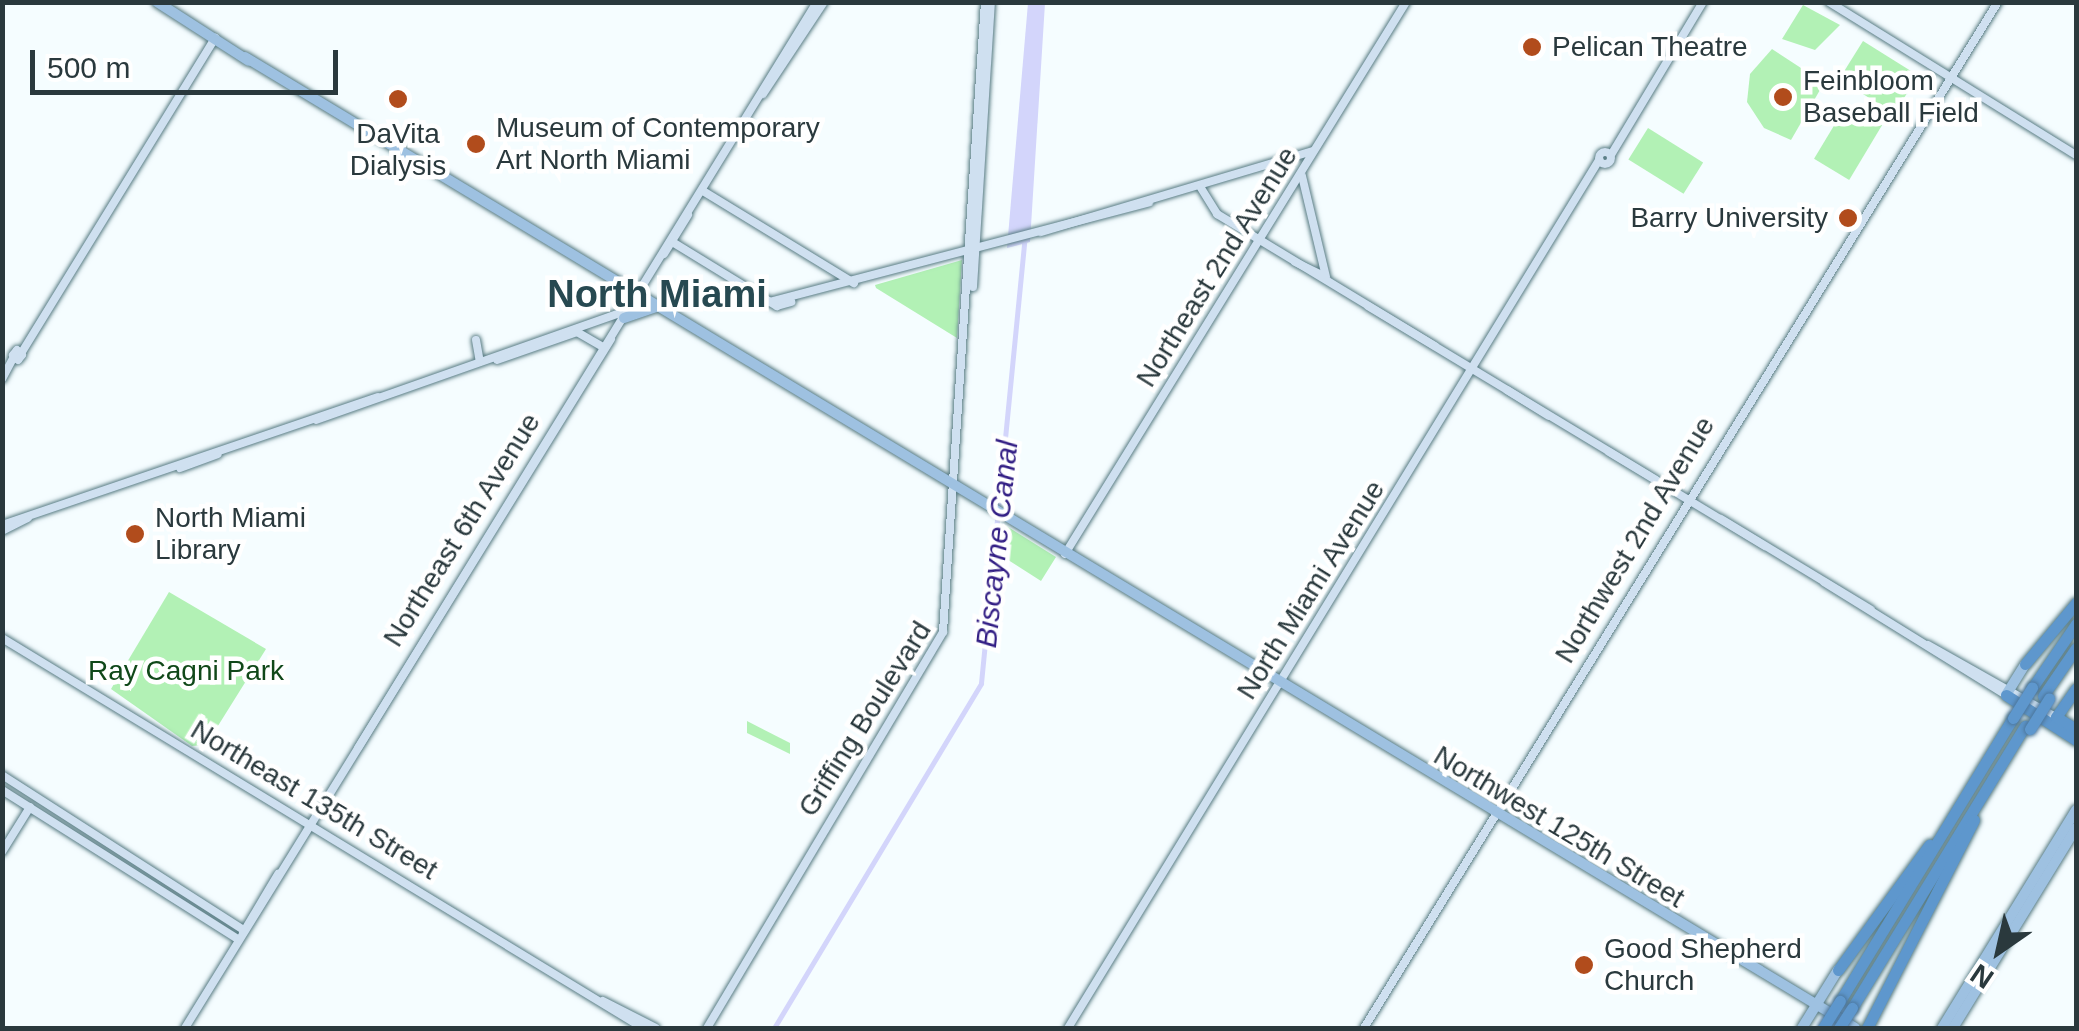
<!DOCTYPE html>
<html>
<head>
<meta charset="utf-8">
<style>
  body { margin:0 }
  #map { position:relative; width:2079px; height:1031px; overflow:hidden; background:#f5fdff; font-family:Helvetica,sans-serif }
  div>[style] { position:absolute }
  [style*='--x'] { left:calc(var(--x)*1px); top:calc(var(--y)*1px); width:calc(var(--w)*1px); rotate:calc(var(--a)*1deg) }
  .green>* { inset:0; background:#b2f1b5; transform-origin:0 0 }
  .water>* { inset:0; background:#d3d5fb }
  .canal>* { height:5px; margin:-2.5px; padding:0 2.5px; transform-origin:2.5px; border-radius:2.5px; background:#d3d5fb }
  .roads { filter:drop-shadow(0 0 2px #587c84) drop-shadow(0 0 2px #587c84) }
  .secondary>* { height:8px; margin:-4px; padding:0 4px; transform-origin:4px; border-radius:4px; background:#cfe0f0 }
  .secondary>.ring { margin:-4px; padding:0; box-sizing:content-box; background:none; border:8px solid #cfe0f0; border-radius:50% }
  .primary>* { height:10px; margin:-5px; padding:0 5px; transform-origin:5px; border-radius:5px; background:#9ec1e1 }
  .highway>* { height:11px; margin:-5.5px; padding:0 5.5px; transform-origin:5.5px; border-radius:5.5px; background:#5e97cd }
  .bridges { filter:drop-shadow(0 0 2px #4c769b) drop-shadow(0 0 2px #4c769b) }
  .highway-bridge>* { height:11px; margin:-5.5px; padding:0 5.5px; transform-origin:5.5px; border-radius:5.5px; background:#5e97cd }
  .dots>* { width:28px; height:28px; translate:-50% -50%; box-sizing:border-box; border:5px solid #fff; border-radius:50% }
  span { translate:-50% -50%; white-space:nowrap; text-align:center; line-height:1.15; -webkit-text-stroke:9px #fff; paint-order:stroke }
  .poi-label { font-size:28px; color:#2a393d }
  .left { translate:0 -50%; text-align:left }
  .right { translate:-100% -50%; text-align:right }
  .street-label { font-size:28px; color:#2a393d }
  .park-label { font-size:28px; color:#104819 }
  .water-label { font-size:30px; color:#321e84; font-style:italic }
  .district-label { font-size:38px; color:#274951; font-weight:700 }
  .frame { position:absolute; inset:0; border:5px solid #2a393d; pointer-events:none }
  .north { position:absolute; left:1949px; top:901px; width:100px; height:100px; -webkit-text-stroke:8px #fff; paint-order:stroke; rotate:214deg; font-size:28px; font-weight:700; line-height:40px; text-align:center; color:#2a393d }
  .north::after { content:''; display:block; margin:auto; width:35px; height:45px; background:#2a393d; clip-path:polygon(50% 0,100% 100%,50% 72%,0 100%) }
  .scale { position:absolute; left:30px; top:50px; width:308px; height:45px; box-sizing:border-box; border:5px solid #2a393d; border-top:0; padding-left:12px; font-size:30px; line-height:35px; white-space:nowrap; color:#2a393d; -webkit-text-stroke:8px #fff; paint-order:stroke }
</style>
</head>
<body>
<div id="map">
  <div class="green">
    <div style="clip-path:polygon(1803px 5px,1840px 25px,1815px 50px,1782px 39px)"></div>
    <div style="left:1863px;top:41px;width:65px;height:45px;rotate:32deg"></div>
    <div style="clip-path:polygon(1772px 49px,1824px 83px,1791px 140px,1764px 128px,1747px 102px,1750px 74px)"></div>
    <div style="left:1847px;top:104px;width:41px;height:64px;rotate:31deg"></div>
    <div style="left:1648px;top:128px;width:65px;height:37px;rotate:32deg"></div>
    <div style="clip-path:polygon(962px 260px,957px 338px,876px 288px,875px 285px)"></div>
    <div style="clip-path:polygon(1005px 525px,1056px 557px,1041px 581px,1005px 558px)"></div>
    <div style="clip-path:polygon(169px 592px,266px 649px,206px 745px,192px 746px,111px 689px)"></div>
    <div style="clip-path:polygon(747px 721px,790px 743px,790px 754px,747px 733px)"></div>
  </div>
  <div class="water">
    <div style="clip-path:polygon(1028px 3px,1045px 3px,1030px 242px,1007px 248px)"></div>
  </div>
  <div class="canal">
    <div style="--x:774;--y:1028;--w:402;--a:-59"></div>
    <div style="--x:981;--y:683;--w:444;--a:-84.4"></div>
  </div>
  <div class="roads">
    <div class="secondary">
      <div style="--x:1829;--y:2;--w:291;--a:31.8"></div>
      <div style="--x:763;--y:94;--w:110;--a:-56.5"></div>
      <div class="ring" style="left:1599px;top:152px;width:4px;height:4px"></div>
      <div style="--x:1611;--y:155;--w:179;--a:-59"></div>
      <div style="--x:1302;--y:176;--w:104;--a:76.6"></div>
      <div style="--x:1201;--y:188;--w:31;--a:58"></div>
      <div style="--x:1217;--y:214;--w:255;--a:31.2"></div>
      <div style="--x:703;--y:191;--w:177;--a:31.4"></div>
      <div style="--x:1041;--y:232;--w:283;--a:-16.6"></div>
      <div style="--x:674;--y:243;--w:121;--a:31.5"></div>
      <div style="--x:777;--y:306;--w:15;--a:-16"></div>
      <div style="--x:664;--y:254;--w:46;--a:-58.4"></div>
      <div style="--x:1295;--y:262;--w:30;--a:26"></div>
      <div style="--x:973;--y:287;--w:286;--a:-86.4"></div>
      <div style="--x:769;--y:302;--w:393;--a:-14.7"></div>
      <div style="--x:1368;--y:306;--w:336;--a:31.1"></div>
      <div style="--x:476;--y:340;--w:22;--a:80"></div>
      <div style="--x:17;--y:350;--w:7;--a:45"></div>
      <div style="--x:22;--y:355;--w:6;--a:129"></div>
      <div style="--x:18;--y:360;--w:7;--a:-135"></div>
      <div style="--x:13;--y:355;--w:6;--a:-51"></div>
      <div style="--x:22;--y:352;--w:369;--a:-58.4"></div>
      <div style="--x:497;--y:360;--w:85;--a:-19.3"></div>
      <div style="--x:577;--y:332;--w:30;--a:30"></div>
      <div style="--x:2;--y:379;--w:24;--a:-62"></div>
      <div style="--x:1507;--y:390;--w:49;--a:31.8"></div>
      <div style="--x:316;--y:420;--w:332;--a:-19.4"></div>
      <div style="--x:1609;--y:452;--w:182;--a:31.1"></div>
      <div style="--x:180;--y:468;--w:40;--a:-20.2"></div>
      <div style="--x:1721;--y:519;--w:175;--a:31.2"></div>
      <div style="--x:2;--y:525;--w:397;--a:-18.8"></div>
      <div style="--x:2;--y:531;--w:29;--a:-27"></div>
      <div style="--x:1065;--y:554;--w:649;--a:-58.29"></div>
      <div style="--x:1824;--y:582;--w:214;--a:31.8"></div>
      <div style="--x:2;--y:638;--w:750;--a:31.32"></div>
      <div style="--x:1928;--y:645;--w:147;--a:29.4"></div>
      <div style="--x:358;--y:748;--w:876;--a:-58.4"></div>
      <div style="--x:2;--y:775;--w:285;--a:32.7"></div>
      <div style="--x:2;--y:790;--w:280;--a:32.3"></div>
      <div style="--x:2;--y:852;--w:53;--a:-58.1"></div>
      <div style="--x:243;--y:933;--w:69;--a:-59.3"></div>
      <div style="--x:603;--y:1001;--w:59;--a:27"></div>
      <div style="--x:185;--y:1028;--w:810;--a:-58.27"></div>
      <div style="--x:707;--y:1028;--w:461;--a:-59.2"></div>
      <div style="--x:943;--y:632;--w:631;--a:-86.19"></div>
      <div style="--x:1068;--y:1028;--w:1018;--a:-58.54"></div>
      <div style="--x:1364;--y:1028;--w:1206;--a:-58.29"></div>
    </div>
    <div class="primary">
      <div style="--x:157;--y:2;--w:109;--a:32.7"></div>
      <div style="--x:245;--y:57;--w:1880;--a:31.09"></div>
      <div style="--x:624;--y:318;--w:34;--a:-19"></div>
      <div style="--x:2006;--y:695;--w:36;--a:-58"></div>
      <div style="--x:1802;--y:1028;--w:68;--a:-58.2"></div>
      <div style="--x:1942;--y:1028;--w:256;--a:-58.4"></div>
      <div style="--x:1953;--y:1028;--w:235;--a:-58.4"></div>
    </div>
    <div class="highway">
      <div style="--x:2025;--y:664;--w:80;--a:-50.1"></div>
      <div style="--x:2032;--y:688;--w:78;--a:-55.5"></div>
      <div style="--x:2006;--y:695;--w:83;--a:32.7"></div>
      <div style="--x:2043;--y:696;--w:58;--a:-55.5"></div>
      <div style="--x:2056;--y:717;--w:35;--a:-55"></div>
      <div style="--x:2056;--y:717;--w:23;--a:31"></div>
      <div style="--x:1838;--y:970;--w:155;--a:-53.9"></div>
      <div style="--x:1840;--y:1001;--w:332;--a:-58.6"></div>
      <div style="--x:1852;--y:1008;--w:331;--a:-58.5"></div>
      <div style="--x:1867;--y:1028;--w:234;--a:-62.8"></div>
    </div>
  </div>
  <div class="bridges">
    <div class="highway-bridge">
      <div style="--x:2013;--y:718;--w:36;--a:-58"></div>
      <div style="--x:2030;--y:729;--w:36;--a:-58"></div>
      <div style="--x:1823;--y:1028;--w:32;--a:-58"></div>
      <div style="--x:1839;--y:1028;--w:24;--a:-57"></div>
    </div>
  </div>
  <div class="dots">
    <div style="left:1532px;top:47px;background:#b14c1c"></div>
    <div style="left:1783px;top:97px;background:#b14c1c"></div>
    <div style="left:398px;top:99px;background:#b14c1c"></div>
    <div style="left:476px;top:144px;background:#b14c1c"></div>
    <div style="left:1848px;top:218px;background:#b14c1c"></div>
    <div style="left:135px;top:534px;background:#b14c1c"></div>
    <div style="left:1584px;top:965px;background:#b14c1c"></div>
  </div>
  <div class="poi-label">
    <span class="left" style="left:1552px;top:47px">Pelican Theatre</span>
    <span class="left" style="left:1803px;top:97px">Feinbloom<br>Baseball Field</span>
    <span class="left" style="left:496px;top:144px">Museum of Contemporary<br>Art North Miami</span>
    <span style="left:398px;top:150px">DaVita<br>Dialysis</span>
    <span class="right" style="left:1828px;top:218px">Barry University</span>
    <span class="left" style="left:155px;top:534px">North Miami<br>Library</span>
    <span class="left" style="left:1604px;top:965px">Good Shepherd<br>Church</span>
  </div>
  <div class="street-label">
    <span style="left:1217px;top:267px;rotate:-58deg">Northeast 2nd Avenue</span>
    <span style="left:462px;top:530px;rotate:-58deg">Northeast 6th Avenue</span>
    <span style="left:1635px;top:540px;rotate:-59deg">Northwest 2nd Avenue</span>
    <span style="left:1311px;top:590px;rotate:-58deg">North Miami Avenue</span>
    <span style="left:865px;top:719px;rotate:-58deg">Griffing Boulevard</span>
    <span style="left:314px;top:800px;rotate:31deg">Northeast 135th Street</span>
    <span style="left:1559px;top:827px;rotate:31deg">Northwest 125th Street</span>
  </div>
  <div class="park-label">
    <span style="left:186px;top:671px">Ray Cagni Park</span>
  </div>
  <div class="water-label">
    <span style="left:997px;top:544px;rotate:-84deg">Biscayne Canal</span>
  </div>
  <div class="district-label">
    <span style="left:657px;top:295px">North Miami</span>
  </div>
  <div class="frame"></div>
  <div class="north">N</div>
  <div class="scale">500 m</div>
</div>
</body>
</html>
